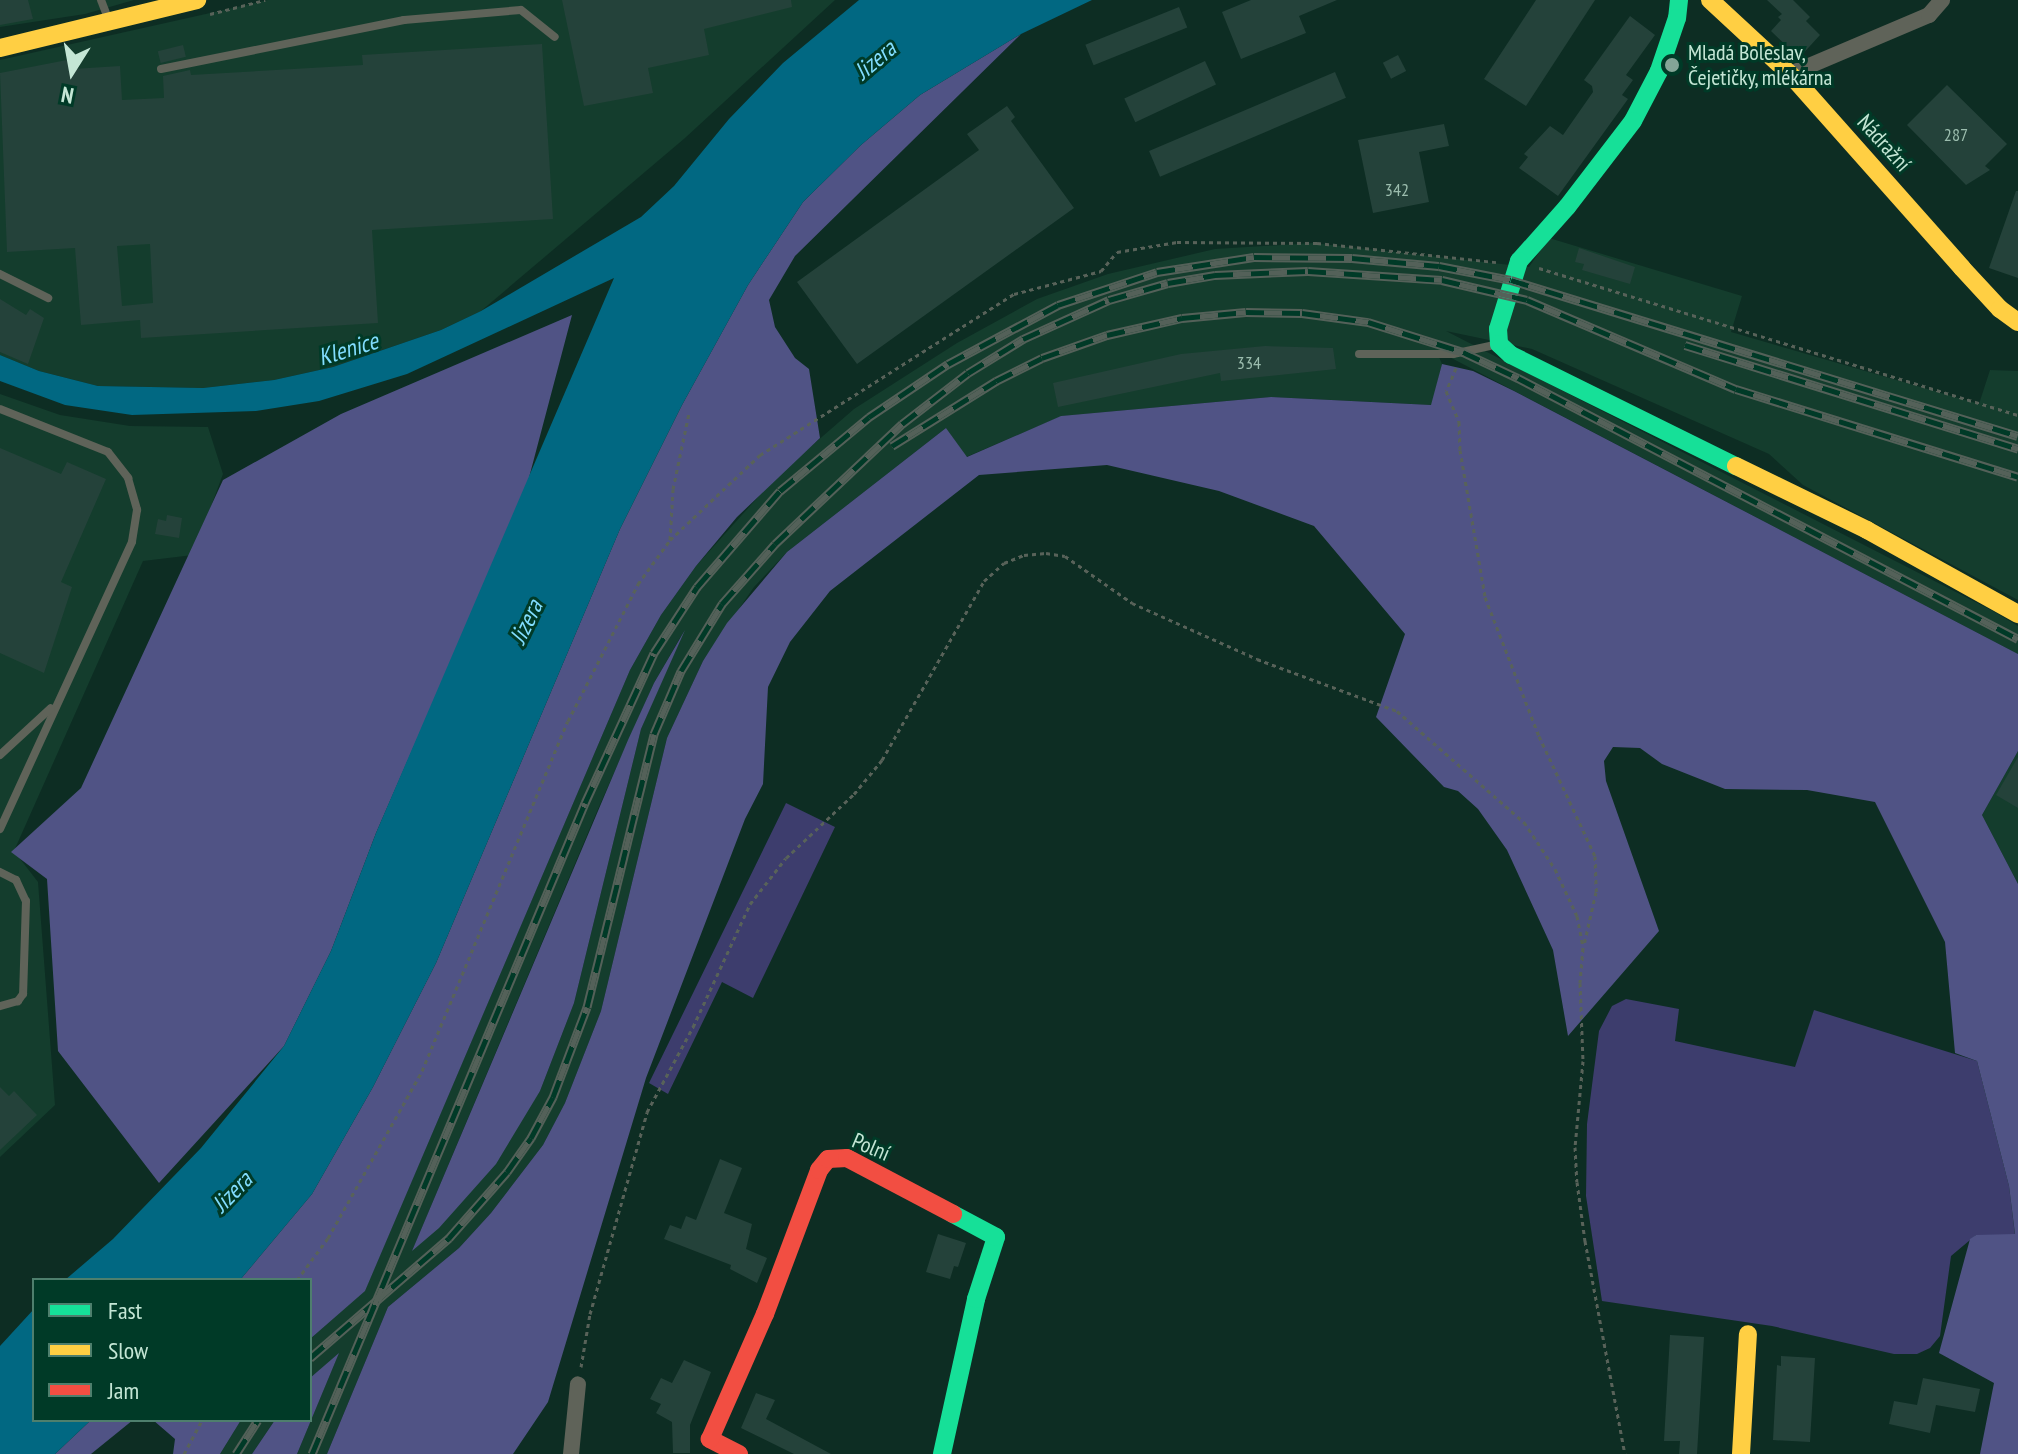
<!DOCTYPE html>
<html>
<head>
<meta charset="utf-8">
<style>
  body { margin:0 }
  #map { position:relative; width:2018px; height:1454px; overflow:hidden; background:#0d2d23; font-family:"PT Sans Narrow",sans-serif }
  div>[style] { position:absolute }
  [style*='--x'] { left:calc(var(--x)*1px); top:calc(var(--y)*1px); width:calc(var(--w)*1px); rotate:calc(var(--a)*1deg) }
  .built>* { inset:0; background:#143d2d }
  .green>* { inset:0; background:#3d3d6d }
  .forest>* { inset:0; background:#505385 }
  .water>* { inset:0; background:#016882 }
  .building>* { inset:0; background:#24423a; transform-origin:0 0 }
  .path>* { height:3px; margin-top:-1.5px; transform-origin:0; background:repeating-linear-gradient(90deg,#586259 0 4px,transparent 0 8px) }
  .lane>* { height:8px; margin:-4px; padding:0 4px; transform-origin:4px; border-radius:4px; background:#5f6359 }
  .street>* { height:16px; margin:-8px; padding:0 8px; transform-origin:8px; border-radius:8px; background:#5f6359 }
  .fast>* { height:18px; margin:-9px; padding:0 9px; transform-origin:9px; border-radius:9px; background:#16e098 }
  .slow>* { height:18px; margin:-9px; padding:0 9px; transform-origin:9px; border-radius:9px; background:#ffcf43 }
  .jam>* { height:18px; margin:-9px; padding:0 9px; transform-origin:9px; border-radius:9px; background:#f24e42 }
  .rail>* { height:9px; margin-top:-4.5px; transform-origin:0; background:repeating-linear-gradient(90deg,#003a27 0 18px,#546159 0 36px); box-sizing:border-box; border-block:2px solid #546159 }
  .dots>* { width:22px; height:22px; translate:-50% -50%; box-sizing:border-box; border:4px solid #003a27; border-radius:50% }
  span { translate:-50% -50%; white-space:nowrap; text-align:center; line-height:1.15; -webkit-text-stroke:6px #003a27; paint-order:stroke }
  .number-label { font-size:18px; color:#9cbdae }
  .number-label span { -webkit-text-stroke-width:0 }
  .poi-label { font-size:22px; color:#c4e6d5 }
  .left { translate:0 -50%; text-align:left }
  .street-label { font-size:22px; color:#c4e6d5 }
  .water-label { font-size:24px; color:#81ddff; font-style:italic }
  .legend { position:absolute; left:32px; top:1278px; width:280px; height:144px; box-sizing:border-box; background:#003a27; border:2px solid #4e7f6d; margin:0; padding:10px 14px; list-style:none; font-size:24px; color:#c4e6d5 }
  .legend li { display:flex; align-items:center; gap:16px; height:40px }
  .legend b { width:40px; border:2px solid #4e7f6d }
  .north { position:absolute; left:32px; top:32px; width:80px; height:80px; -webkit-text-stroke:6px #003a27; paint-order:stroke; rotate:191deg; font-size:22px; font-weight:700; line-height:32px; text-align:center; color:#c4e6d5 }
  .north::after { content:''; display:block; margin:auto; width:28px; height:36px; background:#c4e6d5; clip-path:polygon(50% 0,100% 100%,50% 72%,0 100%) }
</style>
</head>
<body>
<div id="map">
  <div class="built">
    <div style="clip-path:polygon(0 0,134px 0,85px 14px,0 27px)"></div>
    <div style="clip-path:polygon(268px 0,835px 0,685px 138px,481px 311px,441px 330px,333px 367px,274px 380px,203px 388px,98px 386px,39px 371px,0 355px,0 60px)"></div>
    <div style="clip-path:polygon(evenodd,1549px 238px,1742px 296px,1731px 332px,1979px 404px,1990px 370px,2018px 371px,2018px 600px,1803px 485px,1769px 454px,1532px 349px,1446px 331px,1993px 611px,2018px 626px,2018px 654px,1436px 350px,1442px 364px,1432px 405px,1271px 397px,1062px 416px,966px 457px,946px 428px,787px 552px,754px 587px,703px 661px,667px 738px,601px 1011px,565px 1103px,543px 1145px,491px 1213px,459px 1248px,388px 1307px,327px 1454px,297px 1454px,338px 1355px,310px 1378px,310px 1339px,365px 1290px,630px 670px,661px 615px,696px 566px,777px 476px,854px 409px,957px 343px,1037px 299px,1108px 274px,1215px 249px,1313px 243px,1529px 267px,1549px 238px,681px 636px,641px 729px,574px 1003px,540px 1091px,413px 1249px,598px 809px,654px 683px,681px 636px)"></div>
    <div style="clip-path:polygon(0 394px,60px 415px,130px 426px,208px 427px,223px 474px,193px 555px,143px 561px,14px 851px,38px 882px,55px 1105px,0 1157px)"></div>
    <div style="clip-path:polygon(2018px 751px,2018px 884px,1982px 815px)"></div>
    <div style="clip-path:polygon(241px 1420px,275px 1420px,252px 1454px,220px 1454px)"></div>
  </div>
  <div class="green">
    <div style="clip-path:polygon(786px 803px,835px 827px,753px 998px,722px 982px,668px 1094px,649px 1083px)"></div>
    <div style="clip-path:polygon(1626px 999px,1679px 1009px,1675px 1041px,1795px 1067px,1814px 1010px,1977px 1061px,2009px 1186px,2015px 1235px,1976px 1235px,1951px 1256px,1940px 1336px,1930px 1348px,1917px 1354px,1894px 1354px,1772px 1326px,1602px 1301px,1586px 1196px,1587px 1124px,1599px 1031px,1612px 1006px)"></div>
  </div>
  <div class="forest">
    <div style="clip-path:polygon(1021px 34px,795px 256px,769px 300px,775px 327px,795px 358px,809px 369px,820px 438px,737px 517px,696px 566px,661px 615px,630px 670px,365px 1291px,310px 1339px,310px 1280px,240px 1280px,312px 1194px,373px 1087px,436px 963px,620px 529px,682px 405px,748px 285px,803px 202px,861px 145px,920px 95px)"></div>
    <div style="clip-path:polygon(572px 315px,526px 489px,376px 833px,331px 951px,284px 1046px,159px 1183px,58px 1051px,47px 879px,11px 852px,81px 788px,223px 480px,341px 414px)"></div>
    <div style="clip-path:polygon(1442px 364px,1473px 371px,1514px 391px,2018px 654px,2018px 751px,1982px 815px,2018px 884px,2018px 1454px,1980px 1454px,1994px 1383px,1939px 1353px,1970px 1239px,1976px 1235px,2015px 1234px,2009px 1186px,1977px 1061px,1955px 1053px,1945px 942px,1875px 802px,1807px 790px,1725px 789px,1662px 764px,1640px 748px,1613px 747px,1604px 761px,1606px 781px,1659px 931px,1568px 1036px,1553px 950px,1507px 850px,1478px 809px,1458px 791px,1444px 787px,1376px 717px,1405px 634px,1314px 526px,1219px 491px,1107px 465px,979px 475px,830px 591px,790px 642px,768px 687px,763px 784px,745px 819px,646px 1078px,548px 1402px,513px 1454px,327px 1454px,388px 1307px,459px 1248px,491px 1213px,543px 1145px,565px 1103px,601px 1011px,667px 738px,703px 661px,727px 623px,787px 552px,946px 428px,967px 457px,1061px 416px,1271px 397px,1431px 405px)"></div>
    <div style="clip-path:polygon(685px 630px,641px 729px,574px 1003px,540px 1091px,496px 1164px,439px 1228px,412px 1251px,628px 740px,654px 683px)"></div>
    <div style="clip-path:polygon(339px 1353px,297px 1454px,252px 1454px,275px 1420px,310px 1420px,310px 1378px)"></div>
    <div style="clip-path:polygon(91px 1420px,133px 1420px,91px 1454px,55px 1454px)"></div>
    <div style="clip-path:polygon(153px 1420px,241px 1420px,220px 1454px,173px 1454px,175px 1439px)"></div>
  </div>
  <div class="water">
    <div style="clip-path:polygon(859px 0,1092px 0,1021px 34px,920px 95px,861px 145px,803px 202px,748px 285px,682px 405px,620px 529px,436px 963px,373px 1087px,312px 1194px,240px 1280px,65px 1280px,113px 1239px,201px 1148px,284px 1046px,331px 951px,376px 833px,614px 278px,407px 374px,319px 401px,256px 411px,132px 415px,65px 405px,0 381px,0 355px,39px 371px,98px 386px,203px 388px,274px 380px,333px 367px,441px 330px,481px 311px,641px 217px,674px 186px,729px 119px,783px 63px)"></div>
    <div style="clip-path:polygon(34px 1309px,34px 1420px,91px 1420px,55px 1454px,0 1454px,0 1346px)"></div>
  </div>
  <div class="building">
    <div style="clip-path:polygon(0 0,28px 0,33px 19px,0 25px)"></div>
    <div style="clip-path:polygon(562px 0,791px 0,792px 7px,704px 29px,709px 55px,648px 68px,653px 93px,584px 106px)"></div>
    <div style="clip-path:polygon(1251px 0,1337px 0,1299px 16px,1306px 33px,1241px 59px,1222px 12px)"></div>
    <div style="clip-path:polygon(1536px 0,1595px 0,1526px 106px,1484px 79px)"></div>
    <div style="clip-path:polygon(1767px 0,1793px 0,1810px 17px,1806px 21px,1820px 35px,1799px 58px,1771px 31px,1781px 20px,1778px 17px,1782px 14px)"></div>
    <div style="left:1179px;top:7px;width:22px;height:101px;rotate:68deg"></div>
    <div style="clip-path:polygon(1630px 16px,1655px 35px,1626px 75px,1633px 80px,1622px 95px,1628px 99px,1558px 196px,1519px 168px,1528px 157px,1524px 154px,1550px 126px,1563px 135px,1593px 92px,1592px 86px,1584px 80px)"></div>
    <div style="clip-path:polygon(evenodd,542px 44px,553px 219px,372px 230px,378px 323px,141px 338px,140px 320px,81px 325px,75px 248px,7px 252px,0 73px,72px 59px,73px 69px,120px 66px,122px 100px,164px 98px,163px 76px,190px 70px,191px 75px,363px 65px,362px 55px,542px 44px,150px 244px,153px 303px,122px 306px,117px 246px,150px 244px)"></div>
    <div style="left:183px;top:45px;width:12px;height:26px;rotate:76deg"></div>
    <div style="left:1398px;top:55px;width:18px;height:17px;rotate:63deg"></div>
    <div style="left:1205px;top:61px;width:26px;height:89px;rotate:65deg"></div>
    <div style="left:1335px;top:72px;width:28px;height:202px;rotate:67deg"></div>
    <div style="clip-path:polygon(1947px 85px,2007px 144px,1985px 166px,1990px 170px,1966px 185px,1907px 125px)"></div>
    <div style="clip-path:polygon(1007px 106px,1015px 117px,1011px 121px,1074px 208px,857px 364px,797px 282px,979px 150px,967px 134px)"></div>
    <div style="clip-path:polygon(1444px 124px,1449px 146px,1419px 152px,1429px 202px,1373px 213px,1358px 140px)"></div>
    <div style="clip-path:polygon(2016px 191px,2018px 191px,2018px 278px,1989px 268px)"></div>
    <div style="clip-path:polygon(1579px 248px,1635px 267px,1630px 284px,1582px 270px,1584px 264px,1575px 262px)"></div>
    <div style="clip-path:polygon(0 299px,26px 315px,30px 309px,44px 318px,28px 364px,0 352px)"></div>
    <div style="clip-path:polygon(1265px 346px,1333px 348px,1336px 369px,1221px 381px,1220px 373px,1058px 407px,1053px 383px,1181px 354px)"></div>
    <div style="clip-path:polygon(0 448px,61px 474px,67px 462px,106px 479px,61px 582px,72px 587px,44px 673px,0 653px)"></div>
    <div style="clip-path:polygon(167px 515px,182px 518px,179px 538px,155px 534px,158px 519px,166px 521px)"></div>
    <div style="clip-path:polygon(2018px 757px,2018px 808px,1996px 795px)"></div>
    <div style="clip-path:polygon(0 1087px,9px 1096px,14px 1091px,37px 1115px,0 1150px)"></div>
    <div style="clip-path:polygon(720px 1159px,742px 1168px,724px 1213px,752px 1224px,746px 1249px,767px 1258px,757px 1283px,730px 1269px,731px 1265px,664px 1239px,670px 1225px,681px 1229px,686px 1216px,696px 1220px)"></div>
    <div style="clip-path:polygon(938px 1234px,966px 1243px,958px 1267px,954px 1266px,950px 1279px,926px 1272px)"></div>
    <div style="clip-path:polygon(1670px 1335px,1704px 1337px,1697px 1454px,1679px 1454px,1680px 1441px,1664px 1441px)"></div>
    <div style="clip-path:polygon(1781px 1356px,1815px 1358px,1810px 1442px,1773px 1440px,1777px 1365px,1781px 1366px)"></div>
    <div style="clip-path:polygon(684px 1360px,711px 1372px,690px 1425px,690px 1453px,673px 1453px,672px 1422px,656px 1413px,661px 1404px,650px 1399px,661px 1378px,672px 1383px)"></div>
    <div style="clip-path:polygon(1923px 1378px,1980px 1389px,1975px 1412px,1936px 1405px,1930px 1433px,1889px 1424px,1894px 1401px,1917px 1405px)"></div>
    <div style="clip-path:polygon(756px 1393px,775px 1400px,766px 1419px,831px 1454px,794px 1454px,741px 1428px)"></div>
  </div>
  <div class="path">
    <div style="--x:210;--y:14;--w:57;--a:-14.3"></div>
    <div style="--x:1539;--y:268;--w:501;--a:17.06"></div>
    <div style="--x:1456;--y:368;--w:25;--a:113"></div>
    <div style="--x:1446;--y:391;--w:34;--a:67"></div>
    <div style="--x:1459;--y:422;--w:28;--a:88"></div>
    <div style="--x:1460;--y:450;--w:149;--a:80.3"></div>
    <div style="--x:1485;--y:597;--w:149;--a:68.8"></div>
    <div style="--x:1539;--y:736;--w:132;--a:65"></div>
    <div style="--x:1595;--y:856;--w:36;--a:88"></div>
    <div style="--x:1596;--y:892;--w:54;--a:102.8"></div>
    <div style="--x:670;--y:540;--w:51;--a:-86.6"></div>
    <div style="--x:673;--y:489;--w:78;--a:-78.1"></div>
    <div style="--x:297;--y:1280;--w:52;--a:-53.6"></div>
    <div style="--x:328;--y:1238;--w:192;--a:-60.6"></div>
    <div style="--x:422;--y:1071;--w:379;--a:-67.4"></div>
    <div style="--x:568;--y:721;--w:154;--a:-62.9"></div>
    <div style="--x:638;--y:584;--w:54;--a:-54"></div>
    <div style="--x:670;--y:540;--w:124;--a:-43.4"></div>
    <div style="--x:760;--y:455;--w:301;--a:-32.4"></div>
    <div style="--x:1014;--y:294;--w:90;--a:-14.8"></div>
    <div style="--x:1101;--y:271;--w:25;--a:-50"></div>
    <div style="--x:1117;--y:252;--w:61;--a:-9.5"></div>
    <div style="--x:1177;--y:242;--w:140;--a:0.4"></div>
    <div style="--x:1317;--y:243;--w:180;--a:6.1"></div>
    <div style="--x:581;--y:1367;--w:54;--a:-80.4"></div>
    <div style="--x:590;--y:1314;--w:210;--a:-74.2"></div>
    <div style="--x:647;--y:1112;--w:97;--a:-61.6"></div>
    <div style="--x:693;--y:1027;--w:136;--a:-65.1"></div>
    <div style="--x:750;--y:904;--w:58;--a:-52"></div>
    <div style="--x:786;--y:858;--w:93;--a:-43.3"></div>
    <div style="--x:854;--y:794;--w:44;--a:-50.5"></div>
    <div style="--x:882;--y:760;--w:206;--a:-60.3"></div>
    <div style="--x:984;--y:581;--w:27;--a:-42"></div>
    <div style="--x:1004;--y:563;--w:22;--a:-22"></div>
    <div style="--x:1024;--y:555;--w:22;--a:-5"></div>
    <div style="--x:1046;--y:553;--w:19;--a:9"></div>
    <div style="--x:1065;--y:556;--w:82;--a:35"></div>
    <div style="--x:1132;--y:603;--w:137;--a:24.1"></div>
    <div style="--x:1257;--y:659;--w:149;--a:20.4"></div>
    <div style="--x:1397;--y:711;--w:169;--a:41.2"></div>
    <div style="--x:1524;--y:822;--w:56;--a:56.6"></div>
    <div style="--x:1555;--y:869;--w:52;--a:64.9"></div>
    <div style="--x:1577;--y:916;--w:33;--a:79"></div>
    <div style="--x:1583;--y:948;--w:35;--a:95"></div>
    <div style="--x:1580;--y:983;--w:78;--a:87.8"></div>
    <div style="--x:1583;--y:1061;--w:86;--a:95.3"></div>
    <div style="--x:1575;--y:1147;--w:35;--a:87"></div>
    <div style="--x:1577;--y:1182;--w:60;--a:82.3"></div>
    <div style="--x:1585;--y:1241;--w:217;--a:79.4"></div>
    <div style="--x:184;--y:1454;--w:38;--a:-62"></div>
  </div>
  <div class="lane">
    <div style="--x:101;--y:0;--w:19;--a:69"></div>
    <div style="--x:161;--y:69;--w:248;--a:-11.4"></div>
    <div style="--x:404;--y:20;--w:117;--a:-4.9"></div>
    <div style="--x:521;--y:10;--w:43;--a:38.5"></div>
    <div style="--x:0;--y:274;--w:54;--a:26.6"></div>
    <div style="--x:1359;--y:354;--w:94;--a:0"></div>
    <div style="--x:1453;--y:354;--w:47;--a:-12.3"></div>
    <div style="--x:0;--y:409;--w:116;--a:21.7"></div>
    <div style="--x:108;--y:452;--w:33;--a:52"></div>
    <div style="--x:128;--y:478;--w:33;--a:74"></div>
    <div style="--x:137;--y:510;--w:32;--a:99"></div>
    <div style="--x:132;--y:542;--w:316;--a:114.7"></div>
    <div style="--x:0;--y:755;--w:69;--a:-42.7"></div>
    <div style="--x:0;--y:872;--w:18;--a:27"></div>
    <div style="--x:16;--y:880;--w:23;--a:65"></div>
    <div style="--x:26;--y:901;--w:93;--a:91.8"></div>
    <div style="--x:23;--y:994;--w:9;--a:126"></div>
    <div style="--x:18;--y:1001;--w:19;--a:164"></div>
  </div>
  <div class="street">
    <div style="--x:1790;--y:74;--w:151;--a:-23"></div>
    <div style="--x:1929;--y:15;--w:20;--a:-49"></div>
    <div style="--x:571;--y:1454;--w:70;--a:-84.3"></div>
  </div>
  <div class="fast">
    <div style="--x:1679;--y:0;--w:18;--a:96"></div>
    <div style="--x:1677;--y:18;--w:56;--a:108.8"></div>
    <div style="--x:1659;--y:71;--w:56;--a:117.5"></div>
    <div style="--x:1633;--y:121;--w:108;--a:127.5"></div>
    <div style="--x:1567;--y:207;--w:72;--a:131.6"></div>
    <div style="--x:1519;--y:261;--w:71;--a:107.2"></div>
    <div style="--x:1498;--y:329;--w:15;--a:86"></div>
    <div style="--x:1499;--y:344;--w:16;--a:43"></div>
    <div style="--x:1511;--y:355;--w:251;--a:26.3"></div>
    <div style="--x:942;--y:1454;--w:159;--a:-77.6"></div>
    <div style="--x:976;--y:1299;--w:65;--a:-72.1"></div>
    <div style="--x:996;--y:1237;--w:49;--a:-151.9"></div>
  </div>
  <div class="slow">
    <div style="--x:1710;--y:0;--w:109;--a:42.8"></div>
    <div style="--x:1790;--y:74;--w:259;--a:48.4"></div>
    <div style="--x:1962;--y:268;--w:56;--a:47.2"></div>
    <div style="--x:2000;--y:309;--w:22;--a:36"></div>
    <div style="--x:0;--y:48;--w:203;--a:-13.7"></div>
    <div style="--x:1736;--y:466;--w:146;--a:26"></div>
    <div style="--x:1867;--y:530;--w:173;--a:29.1"></div>
    <div style="--x:1741;--y:1454;--w:120;--a:-86.7"></div>
  </div>
  <div class="jam">
    <div style="--x:739;--y:1454;--w:33;--a:-153"></div>
    <div style="--x:710;--y:1439;--w:137;--a:-66.3"></div>
    <div style="--x:765;--y:1314;--w:154;--a:-69.4"></div>
    <div style="--x:819;--y:1170;--w:14;--a:-51"></div>
    <div style="--x:828;--y:1159;--w:19;--a:-3"></div>
    <div style="--x:847;--y:1158;--w:120;--a:27.8"></div>
  </div>
  <div class="rail">
    <div style="--x:1685;--y:345;--w:349;--a:17.3"></div>
    <div style="--x:892;--y:446;--w:123;--a:-32"></div>
    <div style="--x:996;--y:381;--w:51;--a:-26.6"></div>
    <div style="--x:1042;--y:358;--w:69;--a:-19.5"></div>
    <div style="--x:1107;--y:335;--w:77;--a:-12.8"></div>
    <div style="--x:1182;--y:318;--w:64;--a:-5.4"></div>
    <div style="--x:1246;--y:312;--w:56;--a:1"></div>
    <div style="--x:1302;--y:313;--w:67;--a:7.8"></div>
    <div style="--x:1368;--y:322;--w:100;--a:17.5"></div>
    <div style="--x:1463;--y:352;--w:61;--a:25.3"></div>
    <div style="--x:1518;--y:378;--w:564;--a:27.56"></div>
    <div style="--x:310;--y:1358;--w:184;--a:-40.8"></div>
    <div style="--x:449;--y:1238;--w:88;--a:-48.7"></div>
    <div style="--x:507;--y:1172;--w:42;--a:-54.8"></div>
    <div style="--x:531;--y:1138;--w:47;--a:-61.8"></div>
    <div style="--x:553;--y:1097;--w:96;--a:-69.3"></div>
    <div style="--x:587;--y:1007;--w:281;--a:-76.2"></div>
    <div style="--x:654;--y:734;--w:69;--a:-66.8"></div>
    <div style="--x:681;--y:671;--w:79;--a:-58.5"></div>
    <div style="--x:722;--y:604;--w:80;--a:-48.5"></div>
    <div style="--x:775;--y:544;--w:175;--a:-43.4"></div>
    <div style="--x:902;--y:424;--w:83;--a:-37.7"></div>
    <div style="--x:968;--y:373;--w:65;--a:-31.7"></div>
    <div style="--x:1023;--y:339;--w:94;--a:-24.4"></div>
    <div style="--x:1109;--y:300;--w:61;--a:-16.1"></div>
    <div style="--x:1168;--y:283;--w:48;--a:-9.7"></div>
    <div style="--x:1215;--y:275;--w:93;--a:-2.5"></div>
    <div style="--x:1308;--y:271;--w:134;--a:3.8"></div>
    <div style="--x:1442;--y:280;--w:87;--a:13.2"></div>
    <div style="--x:1527;--y:300;--w:227;--a:23.1"></div>
    <div style="--x:1736;--y:389;--w:295;--a:17.3"></div>
    <div style="--x:236;--y:1454;--w:40;--a:-57.1"></div>
    <div style="--x:312;--y:1454;--w:706;--a:-67.25"></div>
    <div style="--x:585;--y:803;--w:165;--a:-65.3"></div>
    <div style="--x:654;--y:653;--w:79;--a:-56.9"></div>
    <div style="--x:697;--y:587;--w:127;--a:-49.2"></div>
    <div style="--x:780;--y:491;--w:116;--a:-39.7"></div>
    <div style="--x:869;--y:417;--w:95;--a:-33.9"></div>
    <div style="--x:948;--y:364;--w:125;--a:-28.2"></div>
    <div style="--x:1058;--y:305;--w:104;--a:-18.4"></div>
    <div style="--x:1157;--y:272;--w:98;--a:-8.8"></div>
    <div style="--x:1254;--y:257;--w:98;--a:0.6"></div>
    <div style="--x:1352;--y:258;--w:87;--a:5.3"></div>
    <div style="--x:1439;--y:266;--w:73;--a:11"></div>
    <div style="--x:1511;--y:280;--w:530;--a:17.1"></div>
  </div>
  <div class="dots">
    <div style="left:1672px;top:65px;background:#84a597"></div>
  </div>
  <div class="number-label">
    <span style="left:1956px;top:135px">287</span>
    <span style="left:1397px;top:190px">342</span>
    <span style="left:1249px;top:363px">334</span>
  </div>
  <div class="poi-label">
    <span class="left" style="left:1688px;top:65px">Mladá Boleslav,<br>Čejetičky, mlékárna</span>
  </div>
  <div class="street-label">
    <span style="left:1884px;top:143px;rotate:48deg">Nádražní</span>
    <span style="left:871px;top:1147px;rotate:23deg">Polní</span>
  </div>
  <div class="water-label">
    <span style="left:875px;top:60px;rotate:-40deg">Jizera</span>
    <span style="left:348px;top:349px;rotate:-17deg">Klenice</span>
    <span style="left:526px;top:622px;rotate:-64deg">Jizera</span>
    <span style="left:232px;top:1192px;rotate:-46deg">Jizera</span>
  </div>
  <ul class="legend">
  <li><b style="height:10px;background:#16e098"></b>Fast</li>
  <li><b style="height:10px;background:#ffcf43"></b>Slow</li>
  <li><b style="height:10px;background:#f24e42"></b>Jam</li>
  </ul>
  <div class="north">N</div>
</div>
</body>
</html>
